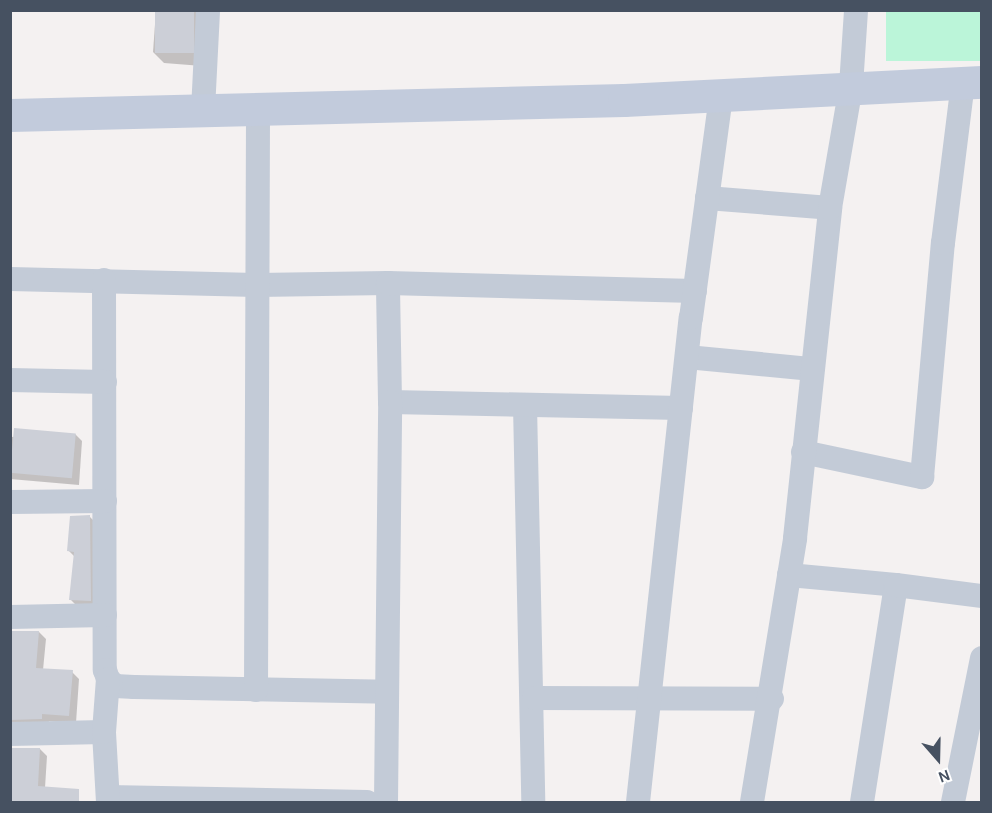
<!DOCTYPE html>
<html>
<head>
<meta charset="utf-8">
<style>
  body { margin:0 }
  #map { position:relative; width:992px; height:813px; overflow:hidden; background:#f4f1f1; font-family:Karla,sans-serif }
  div>[style] { position:absolute }
  [style*='--x'] { left:calc(var(--x)*1px); top:calc(var(--y)*1px); width:calc(var(--w)*1px); rotate:calc(var(--a)*1deg) }
  .green>* { inset:0; background:#bbf5d9; transform-origin:0 0 }
  .shadow>* { inset:0; background:#0003 }
  .building>* { inset:0; background:#cccfd7; transform-origin:0 0 }
  .street>* { height:24px; margin:-12px; padding:0 12px; transform-origin:12px; border-radius:12px; background:#c3cbd7 }
  .secondary>* { height:33px; margin:-16.5px; padding:0 16.5px; transform-origin:16.5px; border-radius:16.5px; background:#c2cbdc }
  span { translate:-50% -50%; white-space:nowrap; text-align:center; line-height:1.15; -webkit-text-stroke:4.5px #fff; paint-order:stroke }
  .frame { position:absolute; inset:0; border:12px solid #465161; pointer-events:none }
  .north { position:absolute; left:908px; top:729px; width:60px; height:60px; -webkit-text-stroke:4px #fff; paint-order:stroke; rotate:160deg; font-size:16px; font-weight:700; line-height:24px; text-align:center; color:#465161 }
  .north::after { content:''; display:block; margin:auto; width:21px; height:27px; background:#465161; clip-path:polygon(50% 0,100% 100%,50% 72%,0 100%) }
</style>
</head>
<body>
<div id="map">
  <div class="green">
    <div style="left:886px;top:11px;width:95px;height:50px"></div>
  </div>
  <div class="shadow">
    <div style="clip-path:polygon(156px 10px,207px 10px,202px 66px,164px 63px,153px 52px)"></div>
    <div style="clip-path:polygon(75px 434px,82px 441px,79px 485px,10px 479px,10px 437px)"></div>
    <div style="clip-path:polygon(90px 517px,97px 524px,97px 608px,78px 607px,71px 600px,75px 557px,68px 550px)"></div>
    <div style="clip-path:polygon(39px 632px,46px 639px,43px 670px,72px 672px,79px 679px,76px 723px,49px 721px,48px 726px,10px 730px,10px 633px)"></div>
    <div style="clip-path:polygon(10px 748px,40px 749px,47px 756px,45px 788px,73px 797px,73px 802px,10px 802px)"></div>
  </div>
  <div class="building">
    <div style="left:155px;top:10px;width:39px;height:43px"></div>
    <div style="left:14px;top:428px;width:62px;height:45px;rotate:5deg"></div>
    <div style="clip-path:polygon(90px 515px,91px 601px,69px 600px,74px 552px,67px 551px,70px 516px)"></div>
    <div style="clip-path:polygon(10px 631px,39px 631px,36px 668px,73px 670px,69px 716px,42px 714px,42px 719px,10px 720px)"></div>
    <div style="clip-path:polygon(10px 748px,40px 748px,38px 786px,79px 789px,79px 802px,10px 802px)"></div>
  </div>
  <div class="street">
    <div style="--x:203;--y:110;--w:100;--a:-87.1"></div>
    <div style="--x:707;--y:198;--w:123;--a:4.6"></div>
    <div style="--x:10;--y:279;--w:247;--a:1.4"></div>
    <div style="--x:257;--y:285;--w:131;--a:-0.9"></div>
    <div style="--x:104;--y:280;--w:390;--a:89.9"></div>
    <div style="--x:105;--y:670;--w:9;--a:72"></div>
    <div style="--x:108;--y:679;--w:10;--a:45"></div>
    <div style="--x:115;--y:686;--w:19;--a:3"></div>
    <div style="--x:134;--y:687;--w:253;--a:1.1"></div>
    <div style="--x:687;--y:357;--w:126;--a:5.5"></div>
    <div style="--x:10;--y:380;--w:95;--a:1.2"></div>
    <div style="--x:525;--y:405;--w:397;--a:88.8"></div>
    <div style="--x:681;--y:408;--w:291;--a:-178.8"></div>
    <div style="--x:390;--y:402;--w:119;--a:-91"></div>
    <div style="--x:388;--y:283;--w:307;--a:1.5"></div>
    <div style="--x:803;--y:452;--w:122;--a:11.9"></div>
    <div style="--x:922;--y:477;--w:235;--a:-84.9"></div>
    <div style="--x:943;--y:243;--w:162;--a:-82.9"></div>
    <div style="--x:10;--y:502;--w:95;--a:-0.6"></div>
    <div style="--x:789;--y:575;--w:107;--a:5.3"></div>
    <div style="--x:896;--y:585;--w:220;--a:98.9"></div>
    <div style="--x:896;--y:585;--w:87;--a:7.3"></div>
    <div style="--x:10;--y:617;--w:95;--a:-1.2"></div>
    <div style="--x:256;--y:690;--w:581;--a:-89.8"></div>
    <div style="--x:534;--y:698;--w:238;--a:0.2"></div>
    <div style="--x:10;--y:734;--w:94;--a:-1.2"></div>
    <div style="--x:108;--y:797;--w:259;--a:1.1"></div>
    <div style="--x:108;--y:802;--w:70;--a:-93.3"></div>
    <div style="--x:104;--y:732;--w:53;--a:-85.7"></div>
    <div style="--x:386;--y:802;--w:400;--a:-89.4"></div>
    <div style="--x:638;--y:802;--w:487;--a:-83.8"></div>
    <div style="--x:691;--y:318;--w:225;--a:-82.3"></div>
    <div style="--x:752;--y:802;--w:267;--a:-80.7"></div>
    <div style="--x:795;--y:538;--w:332;--a:-83.9"></div>
    <div style="--x:830;--y:208;--w:124;--a:-80.2"></div>
    <div style="--x:851;--y:86;--w:76;--a:-86.2"></div>
    <div style="--x:953;--y:802;--w:147;--a:-78.6"></div>
  </div>
  <div class="secondary">
    <div style="--x:10;--y:115;--w:614;--a:-1.4"></div>
    <div style="--x:624;--y:100;--w:358;--a:-2.9"></div>
  </div>
  <div class="frame"></div>
  <div class="north">N</div>
</div>
</body>
</html>
